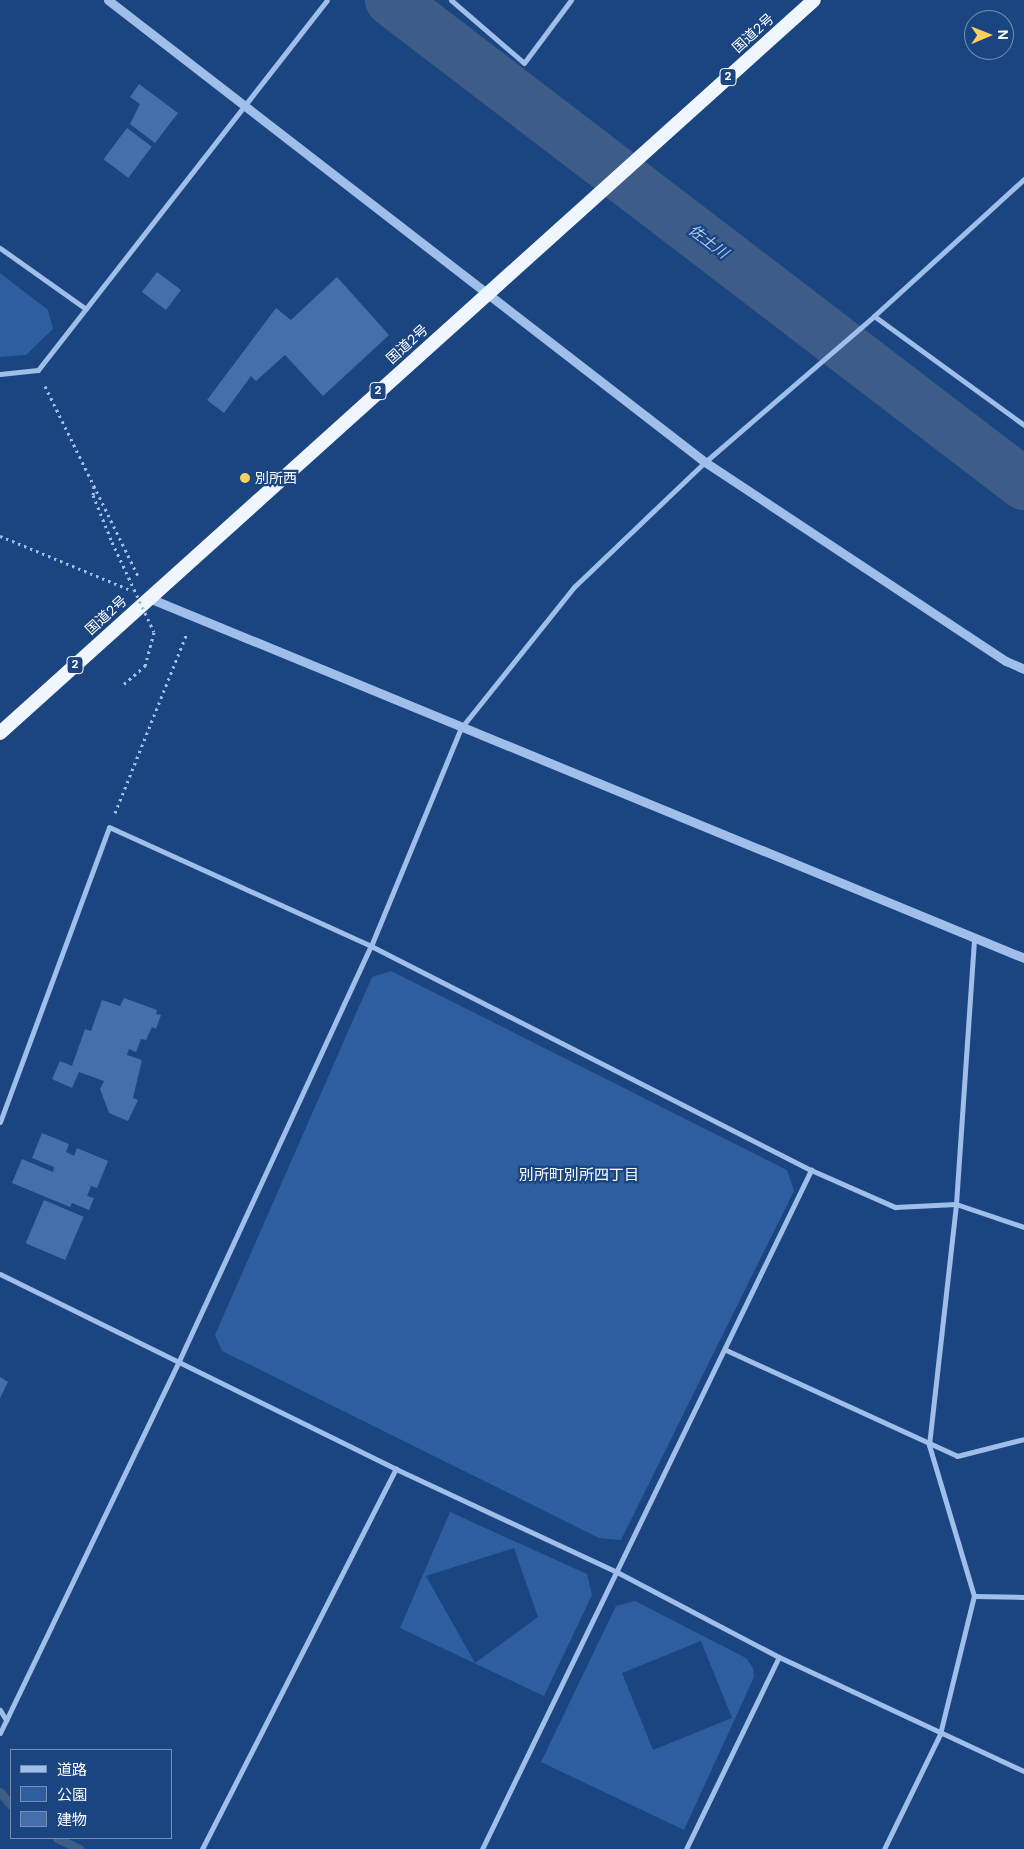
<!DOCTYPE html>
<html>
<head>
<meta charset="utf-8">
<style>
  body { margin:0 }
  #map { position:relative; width:1024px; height:1849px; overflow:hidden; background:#1b4580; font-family:"DM Sans","Noto Sans JP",sans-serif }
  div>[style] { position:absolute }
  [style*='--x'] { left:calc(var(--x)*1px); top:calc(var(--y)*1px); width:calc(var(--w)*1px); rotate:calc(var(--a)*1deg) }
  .green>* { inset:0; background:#2e5e9f }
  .stream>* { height:9px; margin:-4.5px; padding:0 4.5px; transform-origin:4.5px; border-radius:4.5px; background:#3d5c87 }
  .river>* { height:52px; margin:-26px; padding:0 26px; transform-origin:26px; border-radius:26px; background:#3d5c87 }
  .building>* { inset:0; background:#446faa; transform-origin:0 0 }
  .path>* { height:3px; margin-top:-1.5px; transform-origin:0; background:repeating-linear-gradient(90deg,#9fbfea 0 2.5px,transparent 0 6.5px) }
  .minor>* { height:5px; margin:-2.5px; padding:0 2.5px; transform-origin:2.5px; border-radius:2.5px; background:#9fbfea }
  .tertiary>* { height:9px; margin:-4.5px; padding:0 4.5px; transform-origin:4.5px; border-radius:4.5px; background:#9fbfea }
  .trunk>* { height:14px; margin:-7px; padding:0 7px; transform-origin:7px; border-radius:7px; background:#f0f6fe }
  .path-bridge>* { height:3px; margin-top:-1.5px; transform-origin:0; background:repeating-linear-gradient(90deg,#9fbfea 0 2.5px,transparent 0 6.5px) }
  .dots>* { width:14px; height:14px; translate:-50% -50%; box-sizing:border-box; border:2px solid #1b4580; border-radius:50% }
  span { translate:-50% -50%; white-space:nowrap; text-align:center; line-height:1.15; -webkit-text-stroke:4.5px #1b4580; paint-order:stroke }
  .shield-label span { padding:1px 4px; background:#1b4580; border:1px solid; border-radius:4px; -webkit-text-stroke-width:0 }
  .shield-label { font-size:12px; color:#fff; font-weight:700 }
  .street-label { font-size:14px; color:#fff }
  .poi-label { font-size:14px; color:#fff }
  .left { translate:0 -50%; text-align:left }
  .water-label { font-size:15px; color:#aac9f1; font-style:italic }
  .neighbourhood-label { font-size:15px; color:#fff }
  .legend { position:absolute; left:10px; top:1749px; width:162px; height:90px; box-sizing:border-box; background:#1b4580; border:1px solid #768fb3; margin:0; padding:6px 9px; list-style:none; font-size:15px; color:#fff }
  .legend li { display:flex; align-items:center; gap:10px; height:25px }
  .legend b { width:25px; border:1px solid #768fb3 }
  .north { position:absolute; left:964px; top:10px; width:50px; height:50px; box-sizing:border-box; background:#1b4580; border:1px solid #768fb3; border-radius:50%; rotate:89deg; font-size:14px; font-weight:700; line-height:20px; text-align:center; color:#fff }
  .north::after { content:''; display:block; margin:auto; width:18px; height:22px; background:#fbd05c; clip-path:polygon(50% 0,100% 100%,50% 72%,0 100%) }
</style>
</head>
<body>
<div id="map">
  <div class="green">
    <div style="clip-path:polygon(0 273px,48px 310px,53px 329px,26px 355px,0 357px)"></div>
    <div style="clip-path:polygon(391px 971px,787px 1170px,794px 1191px,621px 1540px,599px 1538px,222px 1351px,215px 1335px,372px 977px)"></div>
    <div style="clip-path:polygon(evenodd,450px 1512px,587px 1574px,592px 1595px,544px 1696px,400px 1628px,450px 1512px,514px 1548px,538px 1617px,475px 1663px,426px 1576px,514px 1548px)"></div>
    <div style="clip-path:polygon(evenodd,635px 1601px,746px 1658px,753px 1668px,754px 1677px,684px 1830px,541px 1762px,616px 1606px,635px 1601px,701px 1641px,732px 1718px,653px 1750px,622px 1673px,701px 1641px)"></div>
  </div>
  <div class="stream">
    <div style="--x:0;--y:1792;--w:17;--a:50"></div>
    <div style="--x:57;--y:1838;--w:25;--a:26"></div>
  </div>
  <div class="river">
    <div style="--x:391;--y:0;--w:797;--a:37.4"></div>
  </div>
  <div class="building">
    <div style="clip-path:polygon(139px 84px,178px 113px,155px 143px,130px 124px,140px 104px,130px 97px)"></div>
    <div style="left:127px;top:128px;width:31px;height:39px;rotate:37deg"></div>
    <div style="left:157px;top:272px;width:30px;height:25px;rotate:37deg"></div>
    <div style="clip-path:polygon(337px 277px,389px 335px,323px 396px,285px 355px,256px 381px,251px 376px,224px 413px,207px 400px,276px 308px,291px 320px)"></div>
    <div style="clip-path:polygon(124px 998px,157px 1010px,156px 1014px,161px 1015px,156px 1029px,152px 1027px,146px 1040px,141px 1039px,136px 1052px,129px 1049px,127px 1055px,142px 1060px,133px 1098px,138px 1100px,128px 1121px,109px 1113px,100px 1089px,104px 1081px,79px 1072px,72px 1088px,52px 1079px,60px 1061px,72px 1066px,85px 1029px,91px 1031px,102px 1000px,120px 1006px)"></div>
    <div style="clip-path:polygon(42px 1133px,69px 1144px,66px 1152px,74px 1156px,77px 1148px,108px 1161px,97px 1188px,91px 1186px,87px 1196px,94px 1198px,89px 1210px,72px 1203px,70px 1207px,12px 1183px,22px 1159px,53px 1172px,54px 1167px,32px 1158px)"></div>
    <div style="left:44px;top:1200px;width:43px;height:47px;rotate:23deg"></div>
    <div style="clip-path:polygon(0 1377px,8px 1382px,0 1398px)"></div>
  </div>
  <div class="path">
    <div style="--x:45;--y:386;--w:214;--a:63.9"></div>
    <div style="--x:94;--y:486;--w:9;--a:96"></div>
    <div style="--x:93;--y:495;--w:51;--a:68"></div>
    <div style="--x:0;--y:536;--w:139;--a:22.5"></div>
    <div style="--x:124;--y:684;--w:28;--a:-41"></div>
    <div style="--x:145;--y:666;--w:35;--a:-75"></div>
    <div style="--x:115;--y:813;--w:194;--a:-68.2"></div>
  </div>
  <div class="minor">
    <div style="--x:451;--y:0;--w:96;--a:40.8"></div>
    <div style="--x:524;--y:63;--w:79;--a:-53.3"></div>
    <div style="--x:0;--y:248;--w:105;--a:35.3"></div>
    <div style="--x:874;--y:316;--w:185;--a:36"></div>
    <div style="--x:0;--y:374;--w:38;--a:-6"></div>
    <div style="--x:38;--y:370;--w:469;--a:-52"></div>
    <div style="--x:0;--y:1122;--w:314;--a:-69.7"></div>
    <div style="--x:109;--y:827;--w:288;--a:24.4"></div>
    <div style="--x:371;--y:946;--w:494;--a:27"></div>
    <div style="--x:811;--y:1170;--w:92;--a:23.8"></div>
    <div style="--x:895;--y:1207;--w:61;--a:-2.8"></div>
    <div style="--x:956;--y:1204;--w:72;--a:18.7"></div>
    <div style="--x:0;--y:1274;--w:441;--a:26.2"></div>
    <div style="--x:396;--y:1469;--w:242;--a:25"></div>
    <div style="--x:615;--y:1571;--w:185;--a:27.7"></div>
    <div style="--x:779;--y:1657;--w:270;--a:25"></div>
    <div style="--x:726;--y:1350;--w:254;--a:24.6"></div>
    <div style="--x:957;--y:1456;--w:69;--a:-14.2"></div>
    <div style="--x:974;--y:1596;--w:50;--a:1.1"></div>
    <div style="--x:0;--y:1710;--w:12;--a:59"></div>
    <div style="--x:0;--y:1733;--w:411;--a:-64.3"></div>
    <div style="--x:178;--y:1363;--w:459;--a:-65.2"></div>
    <div style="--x:371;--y:946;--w:236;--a:-67.6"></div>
    <div style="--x:461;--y:728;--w:181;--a:-51.3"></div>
    <div style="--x:574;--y:587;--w:181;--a:-43.7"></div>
    <div style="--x:705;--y:462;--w:223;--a:-40.8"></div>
    <div style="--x:874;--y:316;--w:203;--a:-42.4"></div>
    <div style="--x:202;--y:1849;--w:427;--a:-63"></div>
    <div style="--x:482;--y:1849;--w:755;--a:-64.15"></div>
    <div style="--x:686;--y:1849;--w:213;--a:-64.2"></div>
    <div style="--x:884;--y:1849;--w:128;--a:-64"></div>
    <div style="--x:940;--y:1734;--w:142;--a:-76.2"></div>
    <div style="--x:974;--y:1596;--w:158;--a:-106.6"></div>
    <div style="--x:929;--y:1445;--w:243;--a:-83.6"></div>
    <div style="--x:956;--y:1204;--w:268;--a:-86.1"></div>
  </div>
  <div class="tertiary">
    <div style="--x:108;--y:0;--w:755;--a:37.74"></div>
    <div style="--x:705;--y:462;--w:361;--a:33.5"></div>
    <div style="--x:1006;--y:661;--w:20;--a:24"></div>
    <div style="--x:149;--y:598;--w:946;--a:22.36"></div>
  </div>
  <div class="trunk">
    <div style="--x:0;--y:733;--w:1095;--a:-42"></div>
  </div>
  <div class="path-bridge">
    <div style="--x:112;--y:542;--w:99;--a:65"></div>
  </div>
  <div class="dots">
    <div style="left:245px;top:478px;background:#fbd05c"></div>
  </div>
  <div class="shield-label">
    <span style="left:728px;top:77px">2</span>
    <span style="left:378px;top:391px">2</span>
    <span style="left:75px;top:665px">2</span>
  </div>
  <div class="street-label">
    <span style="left:753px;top:33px;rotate:-42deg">国道2号</span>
    <span style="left:407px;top:344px;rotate:-42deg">国道2号</span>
    <span style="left:106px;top:615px;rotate:-42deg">国道2号</span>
  </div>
  <div class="poi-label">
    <span class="left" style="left:255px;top:478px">別所西</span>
  </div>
  <div class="water-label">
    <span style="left:708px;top:242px;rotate:37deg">佐土川</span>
  </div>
  <div class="neighbourhood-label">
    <span style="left:579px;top:1176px">別所町別所四丁目</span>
  </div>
  <ul class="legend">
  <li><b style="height:6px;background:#9fbfea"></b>道路</li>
  <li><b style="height:14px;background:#2e5e9f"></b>公園</li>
  <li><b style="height:14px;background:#446faa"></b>建物</li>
  </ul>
  <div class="north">N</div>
</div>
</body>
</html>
